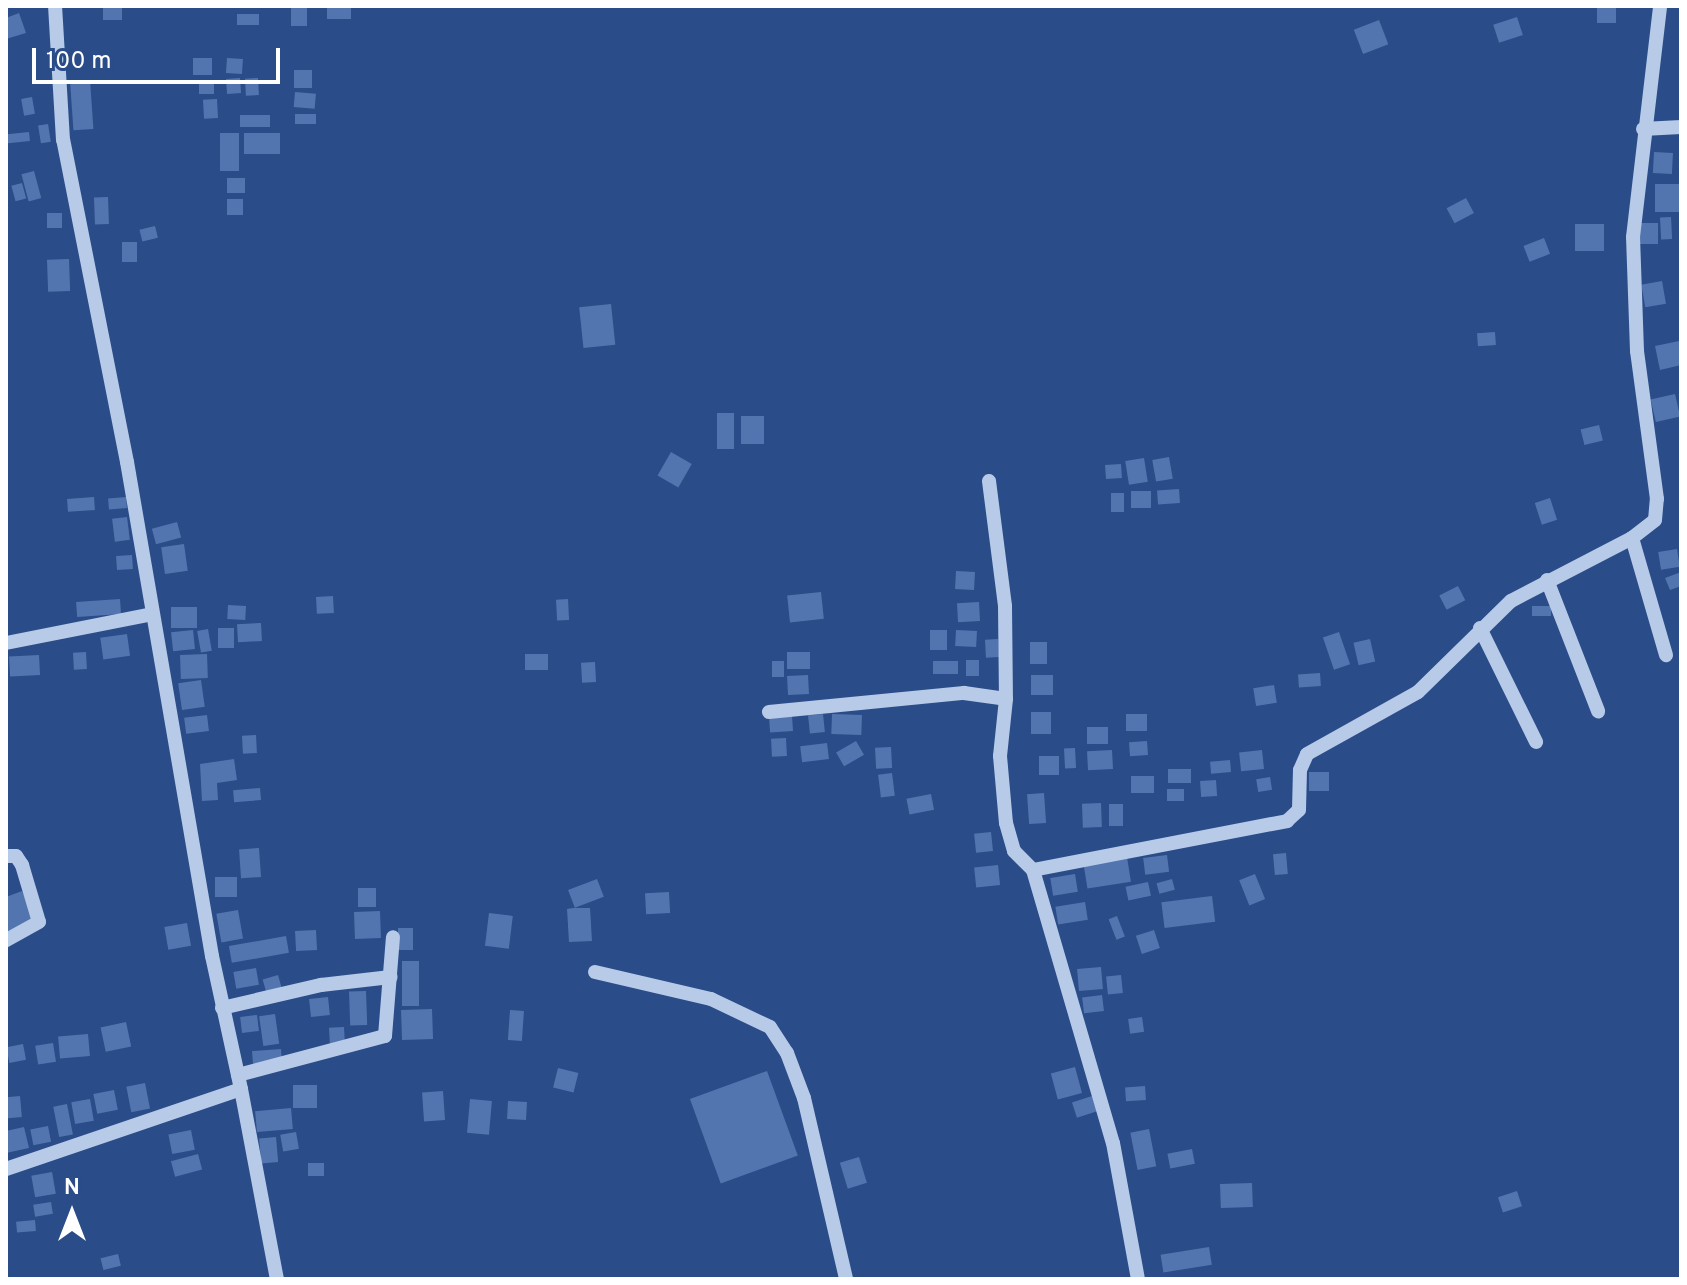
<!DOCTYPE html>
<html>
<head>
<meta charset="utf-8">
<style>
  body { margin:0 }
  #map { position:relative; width:1687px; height:1285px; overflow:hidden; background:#2a4c88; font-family:Overpass,sans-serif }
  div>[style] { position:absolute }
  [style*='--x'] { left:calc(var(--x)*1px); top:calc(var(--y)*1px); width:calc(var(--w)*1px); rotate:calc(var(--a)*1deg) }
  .building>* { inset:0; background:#5375af; transform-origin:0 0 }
  .minor>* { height:14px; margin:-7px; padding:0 7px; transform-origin:7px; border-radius:7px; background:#b7cae8 }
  span { translate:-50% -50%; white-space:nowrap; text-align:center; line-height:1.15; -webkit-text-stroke:6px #2a4c88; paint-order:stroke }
  .frame { position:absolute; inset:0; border:8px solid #fff; pointer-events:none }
  .north { position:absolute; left:32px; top:1173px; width:80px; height:80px; -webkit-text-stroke:6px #2a4c88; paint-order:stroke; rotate:0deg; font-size:22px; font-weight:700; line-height:32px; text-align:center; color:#fff }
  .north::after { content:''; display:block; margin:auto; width:28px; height:36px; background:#fff; clip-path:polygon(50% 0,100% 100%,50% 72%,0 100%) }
  .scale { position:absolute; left:32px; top:48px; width:248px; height:36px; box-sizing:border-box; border:4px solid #fff; border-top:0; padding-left:10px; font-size:24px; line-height:28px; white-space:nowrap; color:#fff; -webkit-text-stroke:6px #2a4c88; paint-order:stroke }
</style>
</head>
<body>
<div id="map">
  <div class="building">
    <div style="left:103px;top:6px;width:19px;height:14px"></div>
    <div style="left:291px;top:6px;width:16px;height:20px"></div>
    <div style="left:327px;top:6px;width:24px;height:13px"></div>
    <div style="left:1597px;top:6px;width:19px;height:17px"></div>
    <div style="clip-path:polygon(19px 13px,26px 33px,6px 39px,6px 18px)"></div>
    <div style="left:237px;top:14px;width:22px;height:11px"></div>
    <div style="left:1517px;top:17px;width:19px;height:25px;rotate:72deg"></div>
    <div style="left:1379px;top:20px;width:26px;height:27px;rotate:69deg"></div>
    <div style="left:193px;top:58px;width:19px;height:17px"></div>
    <div style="left:227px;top:58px;width:16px;height:15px;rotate:4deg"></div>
    <div style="left:294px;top:70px;width:18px;height:18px"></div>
    <div style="left:240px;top:78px;width:15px;height:14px;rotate:86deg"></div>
    <div style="left:258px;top:78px;width:17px;height:13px;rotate:87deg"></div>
    <div style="left:90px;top:80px;width:49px;height:20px;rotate:86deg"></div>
    <div style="left:199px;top:82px;width:15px;height:12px"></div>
    <div style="left:295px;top:92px;width:21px;height:15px;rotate:5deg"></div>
    <div style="left:32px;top:97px;width:17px;height:11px;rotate:80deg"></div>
    <div style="left:217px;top:99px;width:19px;height:14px;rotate:87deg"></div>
    <div style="left:295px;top:114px;width:21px;height:10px"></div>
    <div style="left:270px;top:115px;width:12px;height:30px;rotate:90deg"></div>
    <div style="left:48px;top:124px;width:18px;height:10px;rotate:81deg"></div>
    <div style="left:29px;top:132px;width:9px;height:22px;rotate:84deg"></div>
    <div style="left:220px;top:133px;width:19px;height:38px"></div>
    <div style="left:244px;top:133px;width:36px;height:21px"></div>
    <div style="left:1654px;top:152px;width:19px;height:21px;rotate:3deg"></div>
    <div style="left:34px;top:171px;width:28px;height:13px;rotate:75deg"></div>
    <div style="left:227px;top:178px;width:18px;height:15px"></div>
    <div style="left:22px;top:183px;width:16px;height:11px;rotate:75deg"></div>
    <div style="left:1681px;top:184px;width:28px;height:26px;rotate:90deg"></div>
    <div style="left:108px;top:197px;width:27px;height:14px;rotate:88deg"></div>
    <div style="left:1466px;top:198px;width:17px;height:22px;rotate:62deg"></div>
    <div style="left:227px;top:199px;width:16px;height:16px"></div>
    <div style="left:47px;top:213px;width:15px;height:15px"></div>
    <div style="left:1671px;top:217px;width:22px;height:11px;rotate:87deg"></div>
    <div style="left:1640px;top:223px;width:18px;height:21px"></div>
    <div style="left:1575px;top:224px;width:29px;height:27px"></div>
    <div style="left:155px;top:226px;width:12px;height:16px;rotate:76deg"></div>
    <div style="left:1544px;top:238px;width:17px;height:22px;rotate:69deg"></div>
    <div style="left:122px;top:242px;width:15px;height:20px"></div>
    <div style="left:69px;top:259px;width:32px;height:22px;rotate:88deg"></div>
    <div style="left:1662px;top:281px;width:23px;height:21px;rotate:80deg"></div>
    <div style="left:611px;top:304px;width:41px;height:32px;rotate:84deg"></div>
    <div style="left:1495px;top:332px;width:13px;height:18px;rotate:86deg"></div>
    <div style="clip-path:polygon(1679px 341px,1681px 365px,1660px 370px,1655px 346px)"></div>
    <div style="left:1675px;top:394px;width:23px;height:25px;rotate:77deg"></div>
    <div style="left:717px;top:413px;width:17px;height:36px"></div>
    <div style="left:741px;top:416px;width:23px;height:28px"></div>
    <div style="left:1599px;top:425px;width:16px;height:19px;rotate:76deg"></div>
    <div style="left:671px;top:452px;width:24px;height:27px;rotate:30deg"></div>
    <div style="left:1169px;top:457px;width:22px;height:17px;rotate:80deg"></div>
    <div style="left:1144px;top:458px;width:24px;height:19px;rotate:81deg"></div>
    <div style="left:1121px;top:464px;width:14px;height:16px;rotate:86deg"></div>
    <div style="left:1179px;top:489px;width:14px;height:22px;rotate:86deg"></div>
    <div style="left:1151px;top:491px;width:17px;height:20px;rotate:90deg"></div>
    <div style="left:1111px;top:493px;width:13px;height:19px"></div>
    <div style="left:94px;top:497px;width:13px;height:27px;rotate:86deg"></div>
    <div style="left:126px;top:497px;width:11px;height:18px;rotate:85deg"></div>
    <div style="left:1550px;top:498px;width:23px;height:16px;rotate:72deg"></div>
    <div style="left:127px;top:517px;width:23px;height:15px;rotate:83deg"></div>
    <div style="left:177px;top:522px;width:16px;height:26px;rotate:75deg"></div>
    <div style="left:184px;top:544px;width:27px;height:23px;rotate:82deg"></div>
    <div style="left:1677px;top:549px;width:18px;height:19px;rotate:81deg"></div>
    <div style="left:132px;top:555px;width:14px;height:16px;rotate:86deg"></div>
    <div style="left:956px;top:571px;width:19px;height:18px;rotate:3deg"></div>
    <div style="clip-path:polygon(1681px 572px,1681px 586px,1670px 590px,1665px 578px)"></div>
    <div style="left:1458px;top:586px;width:16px;height:21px;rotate:63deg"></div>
    <div style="left:821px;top:592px;width:27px;height:34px;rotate:84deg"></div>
    <div style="left:333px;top:596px;width:17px;height:17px;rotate:87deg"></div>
    <div style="left:120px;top:599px;width:15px;height:44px;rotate:86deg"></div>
    <div style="left:568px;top:599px;width:21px;height:12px;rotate:87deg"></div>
    <div style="left:979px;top:602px;width:19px;height:22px;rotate:87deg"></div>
    <div style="left:228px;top:605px;width:18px;height:14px;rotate:3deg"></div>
    <div style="left:1551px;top:606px;width:10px;height:19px;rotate:90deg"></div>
    <div style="left:171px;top:607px;width:26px;height:21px"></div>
    <div style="left:261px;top:623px;width:18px;height:24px;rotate:87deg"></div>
    <div style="left:234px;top:628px;width:20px;height:16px;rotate:90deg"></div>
    <div style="left:208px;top:629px;width:22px;height:11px;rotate:80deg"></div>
    <div style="left:193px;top:630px;width:19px;height:22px;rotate:84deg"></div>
    <div style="left:930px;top:630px;width:17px;height:20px"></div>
    <div style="left:956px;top:630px;width:21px;height:16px;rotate:3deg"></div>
    <div style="left:1339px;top:632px;width:34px;height:17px;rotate:71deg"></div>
    <div style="left:127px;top:634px;width:22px;height:27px;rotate:82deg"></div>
    <div style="left:998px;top:639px;width:18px;height:13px;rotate:87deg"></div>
    <div style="left:1370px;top:639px;width:23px;height:17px;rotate:77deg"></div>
    <div style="left:1030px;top:642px;width:17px;height:22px"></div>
    <div style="left:86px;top:652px;width:17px;height:13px;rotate:87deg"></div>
    <div style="left:787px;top:652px;width:23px;height:17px"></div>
    <div style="left:207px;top:654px;width:24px;height:27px;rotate:88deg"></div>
    <div style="left:525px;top:654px;width:23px;height:16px"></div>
    <div style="left:39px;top:655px;width:20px;height:30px;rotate:87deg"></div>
    <div style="left:966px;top:660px;width:13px;height:16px"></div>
    <div style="left:772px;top:661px;width:12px;height:16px"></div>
    <div style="left:958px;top:661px;width:13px;height:25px;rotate:90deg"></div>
    <div style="left:595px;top:662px;width:20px;height:14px;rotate:87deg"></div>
    <div style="left:1320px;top:673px;width:13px;height:22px;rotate:86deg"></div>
    <div style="left:808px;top:675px;width:19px;height:21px;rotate:87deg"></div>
    <div style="left:1031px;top:675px;width:22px;height:20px"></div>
    <div style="left:201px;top:680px;width:27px;height:23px;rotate:82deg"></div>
    <div style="left:1274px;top:685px;width:18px;height:21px;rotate:81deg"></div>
    <div style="left:1051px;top:712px;width:22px;height:20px;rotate:90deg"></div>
    <div style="left:823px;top:714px;width:18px;height:15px;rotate:84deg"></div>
    <div style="left:832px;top:714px;width:30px;height:20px;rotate:2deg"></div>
    <div style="left:1126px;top:714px;width:21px;height:17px"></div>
    <div style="left:207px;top:715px;width:16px;height:23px;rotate:83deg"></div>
    <div style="left:792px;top:716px;width:15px;height:23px;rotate:86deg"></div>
    <div style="left:1087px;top:727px;width:21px;height:17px"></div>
    <div style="left:256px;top:735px;width:18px;height:14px;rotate:87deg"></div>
    <div style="left:786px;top:738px;width:18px;height:15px;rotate:87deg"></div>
    <div style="left:856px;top:741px;width:16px;height:23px;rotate:60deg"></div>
    <div style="left:1147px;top:741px;width:14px;height:18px;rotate:86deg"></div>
    <div style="left:827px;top:743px;width:16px;height:27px;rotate:83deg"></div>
    <div style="left:891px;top:747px;width:21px;height:16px;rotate:87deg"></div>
    <div style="left:1075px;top:748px;width:20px;height:11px;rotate:87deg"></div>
    <div style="left:1112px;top:750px;width:19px;height:25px;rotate:87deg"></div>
    <div style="left:1262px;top:750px;width:19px;height:23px;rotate:84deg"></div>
    <div style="left:1039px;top:756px;width:20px;height:19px"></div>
    <div style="clip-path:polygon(234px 759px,237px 780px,217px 783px,218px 800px,202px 801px,200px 764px)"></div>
    <div style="left:1230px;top:760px;width:12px;height:20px;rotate:85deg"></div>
    <div style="left:1191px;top:769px;width:14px;height:23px;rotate:90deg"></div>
    <div style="left:1309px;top:772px;width:20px;height:19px"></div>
    <div style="left:892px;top:773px;width:23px;height:14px;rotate:83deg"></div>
    <div style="left:1154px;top:776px;width:17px;height:23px;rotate:90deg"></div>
    <div style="left:1270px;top:777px;width:13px;height:14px;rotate:81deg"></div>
    <div style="left:1216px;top:780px;width:16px;height:16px;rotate:86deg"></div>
    <div style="left:260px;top:788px;width:12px;height:27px;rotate:85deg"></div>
    <div style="left:1167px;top:789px;width:17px;height:12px"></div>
    <div style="left:1044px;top:793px;width:30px;height:17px;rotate:86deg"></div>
    <div style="left:931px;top:794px;width:16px;height:25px;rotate:79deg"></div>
    <div style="left:1101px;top:803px;width:24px;height:19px;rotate:88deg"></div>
    <div style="left:1109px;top:804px;width:14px;height:22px"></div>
    <div style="left:991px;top:832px;width:19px;height:17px;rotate:84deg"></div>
    <div style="left:259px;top:848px;width:29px;height:20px;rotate:86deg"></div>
    <div style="left:1286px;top:853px;width:21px;height:13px;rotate:85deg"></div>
    <div style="left:1167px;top:855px;width:17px;height:24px;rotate:83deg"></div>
    <div style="left:1127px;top:857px;width:25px;height:44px;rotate:81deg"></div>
    <div style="left:998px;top:865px;width:20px;height:24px;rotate:84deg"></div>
    <div style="left:1075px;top:874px;width:18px;height:25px;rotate:81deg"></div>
    <div style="left:1255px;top:874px;width:27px;height:17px;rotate:68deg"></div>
    <div style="left:237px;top:877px;width:20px;height:22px;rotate:90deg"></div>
    <div style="left:597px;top:879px;width:19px;height:31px;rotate:69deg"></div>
    <div style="left:1172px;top:879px;width:11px;height:16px;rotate:75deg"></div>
    <div style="left:1148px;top:882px;width:14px;height:23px;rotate:78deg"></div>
    <div style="left:358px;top:888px;width:18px;height:19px"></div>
    <div style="clip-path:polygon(22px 891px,35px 920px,6px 932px,6px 897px)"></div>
    <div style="left:669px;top:892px;width:21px;height:24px;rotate:87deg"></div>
    <div style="left:1212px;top:896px;width:26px;height:51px;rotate:83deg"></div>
    <div style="left:1085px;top:902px;width:18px;height:30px;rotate:81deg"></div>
    <div style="clip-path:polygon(573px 908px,590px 908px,592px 941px,569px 942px,567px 909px)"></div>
    <div style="left:238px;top:910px;width:29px;height:22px;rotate:80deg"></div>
    <div style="left:380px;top:911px;width:27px;height:26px;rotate:88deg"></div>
    <div style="left:489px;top:913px;width:24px;height:33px;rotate:7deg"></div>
    <div style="left:1117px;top:916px;width:22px;height:9px;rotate:69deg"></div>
    <div style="left:187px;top:923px;width:23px;height:23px;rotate:80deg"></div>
    <div style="left:398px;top:928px;width:15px;height:22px"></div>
    <div style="left:316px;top:930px;width:20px;height:21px;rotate:87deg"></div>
    <div style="left:1154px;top:930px;width:19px;height:19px;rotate:72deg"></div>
    <div style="left:286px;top:936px;width:17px;height:58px;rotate:80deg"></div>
    <div style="left:402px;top:961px;width:17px;height:45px"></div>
    <div style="left:1101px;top:967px;width:22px;height:24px;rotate:85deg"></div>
    <div style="left:256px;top:968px;width:17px;height:23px;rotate:80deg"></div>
    <div style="left:278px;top:975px;width:15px;height:16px;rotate:74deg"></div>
    <div style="left:1121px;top:975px;width:18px;height:15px;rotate:84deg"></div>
    <div style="left:366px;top:991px;width:34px;height:17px;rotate:88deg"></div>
    <div style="left:1102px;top:995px;width:16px;height:20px;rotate:83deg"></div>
    <div style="left:328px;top:997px;width:18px;height:19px;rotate:84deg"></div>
    <div style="left:432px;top:1009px;width:30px;height:31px;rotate:88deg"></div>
    <div style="left:510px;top:1010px;width:14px;height:30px;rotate:4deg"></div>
    <div style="left:275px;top:1014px;width:30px;height:16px;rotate:82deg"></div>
    <div style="left:257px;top:1015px;width:16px;height:17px;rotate:83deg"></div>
    <div style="left:1142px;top:1017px;width:15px;height:14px;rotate:82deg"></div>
    <div style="left:126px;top:1022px;width:25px;height:26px;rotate:78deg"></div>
    <div style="left:344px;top:1027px;width:17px;height:15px;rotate:87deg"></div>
    <div style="left:88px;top:1034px;width:22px;height:30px;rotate:85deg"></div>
    <div style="left:53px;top:1043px;width:19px;height:18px;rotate:81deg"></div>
    <div style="left:23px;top:1044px;width:16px;height:17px;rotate:79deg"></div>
    <div style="left:281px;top:1049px;width:13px;height:29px;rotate:86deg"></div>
    <div style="left:1075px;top:1067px;width:27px;height:25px;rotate:75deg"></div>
    <div style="left:558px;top:1068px;width:21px;height:20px;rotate:14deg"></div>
    <div style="left:767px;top:1071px;width:90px;height:82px;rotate:70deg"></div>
    <div style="left:145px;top:1083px;width:26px;height:19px;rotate:79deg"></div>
    <div style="left:293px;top:1085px;width:24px;height:23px"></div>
    <div style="left:1145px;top:1086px;width:14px;height:20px;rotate:86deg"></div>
    <div style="left:114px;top:1090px;width:20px;height:21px;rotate:79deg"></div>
    <div style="left:443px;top:1091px;width:29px;height:21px;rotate:86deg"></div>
    <div style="left:20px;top:1096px;width:21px;height:14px;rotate:85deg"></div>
    <div style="left:1092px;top:1096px;width:16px;height:21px;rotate:72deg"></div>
    <div style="left:90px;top:1099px;width:22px;height:19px;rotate:80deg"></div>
    <div style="left:470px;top:1099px;width:22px;height:34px;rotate:5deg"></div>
    <div style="left:508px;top:1101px;width:19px;height:18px;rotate:3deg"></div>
    <div style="left:67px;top:1104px;width:31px;height:14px;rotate:79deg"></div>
    <div style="left:291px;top:1108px;width:21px;height:36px;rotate:85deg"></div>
    <div style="left:48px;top:1126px;width:16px;height:18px;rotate:79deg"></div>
    <div style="clip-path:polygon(24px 1127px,29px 1148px,6px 1153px,6px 1131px)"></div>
    <div style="left:1149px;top:1129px;width:38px;height:19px;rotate:79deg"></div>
    <div style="left:191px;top:1130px;width:20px;height:23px;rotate:79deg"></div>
    <div style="left:296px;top:1132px;width:17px;height:16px;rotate:80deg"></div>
    <div style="left:276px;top:1137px;width:25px;height:17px;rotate:85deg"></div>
    <div style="left:1192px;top:1149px;width:15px;height:25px;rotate:79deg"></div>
    <div style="left:198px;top:1154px;width:16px;height:28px;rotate:75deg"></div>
    <div style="left:859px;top:1157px;width:27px;height:20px;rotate:73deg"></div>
    <div style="left:308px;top:1163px;width:16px;height:13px"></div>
    <div style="left:52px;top:1172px;width:22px;height:21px;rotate:80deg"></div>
    <div style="left:1252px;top:1183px;width:24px;height:32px;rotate:88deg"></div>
    <div style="left:1517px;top:1191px;width:16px;height:20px;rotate:72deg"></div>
    <div style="left:51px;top:1202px;width:12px;height:18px;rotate:81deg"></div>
    <div style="left:35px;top:1220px;width:11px;height:19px;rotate:85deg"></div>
    <div style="left:1209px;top:1247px;width:18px;height:49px;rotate:81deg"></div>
    <div style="left:118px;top:1254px;width:12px;height:18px;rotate:76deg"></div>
  </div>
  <div class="minor">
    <div style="--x:1643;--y:129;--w:38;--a:-3"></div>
    <div style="--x:989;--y:481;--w:126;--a:82.7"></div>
    <div style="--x:1005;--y:606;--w:93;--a:89.4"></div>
    <div style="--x:1006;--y:699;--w:57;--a:96"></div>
    <div style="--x:1000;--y:756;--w:67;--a:84.9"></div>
    <div style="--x:1006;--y:823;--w:29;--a:74"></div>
    <div style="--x:1014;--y:851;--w:27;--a:45"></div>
    <div style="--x:1033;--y:870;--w:284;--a:73.7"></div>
    <div style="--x:1113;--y:1143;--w:138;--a:79.6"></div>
    <div style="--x:1632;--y:538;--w:122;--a:73.8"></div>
    <div style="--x:1547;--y:580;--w:141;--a:68.7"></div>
    <div style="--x:1480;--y:628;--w:127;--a:63.8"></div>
    <div style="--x:6;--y:643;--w:149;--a:-11.2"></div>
    <div style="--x:769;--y:712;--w:196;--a:-5.6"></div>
    <div style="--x:964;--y:693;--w:42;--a:8.1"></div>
    <div style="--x:6;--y:856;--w:10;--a:0"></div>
    <div style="--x:16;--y:856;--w:11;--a:56"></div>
    <div style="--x:22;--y:865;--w:59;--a:73.4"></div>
    <div style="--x:39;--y:922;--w:38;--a:151"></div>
    <div style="--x:1033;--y:870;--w:259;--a:-10.9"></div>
    <div style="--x:1287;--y:821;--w:16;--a:-43"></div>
    <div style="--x:1299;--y:810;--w:40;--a:-88.6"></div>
    <div style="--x:1300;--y:770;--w:17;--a:-66"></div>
    <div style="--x:1307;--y:754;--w:127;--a:-29.2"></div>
    <div style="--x:1418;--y:692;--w:130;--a:-44.4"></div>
    <div style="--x:1511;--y:601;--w:136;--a:-27.5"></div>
    <div style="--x:1632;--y:538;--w:29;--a:-38"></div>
    <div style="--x:1655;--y:520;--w:21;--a:-85"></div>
    <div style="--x:1657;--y:499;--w:149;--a:-97.7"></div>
    <div style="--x:1637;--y:351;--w:114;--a:-92"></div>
    <div style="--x:1633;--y:237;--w:233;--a:-83.3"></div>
    <div style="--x:595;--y:972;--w:119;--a:13.1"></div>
    <div style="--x:711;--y:999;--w:65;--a:25.4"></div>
    <div style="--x:770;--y:1027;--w:31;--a:57"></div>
    <div style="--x:787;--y:1053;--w:48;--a:69.3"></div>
    <div style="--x:804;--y:1098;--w:186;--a:76.9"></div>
    <div style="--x:222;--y:1008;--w:102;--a:-13.1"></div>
    <div style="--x:321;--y:985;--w:70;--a:-6.5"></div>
    <div style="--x:238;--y:1075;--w:152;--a:-14.9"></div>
    <div style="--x:385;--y:1036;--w:99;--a:-85.4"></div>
    <div style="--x:241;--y:1089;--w:193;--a:79.3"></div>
    <div style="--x:6;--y:1169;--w:248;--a:-18.8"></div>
    <div style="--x:241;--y:1089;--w:136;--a:-102.3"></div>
    <div style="--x:212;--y:956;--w:501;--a:-99.76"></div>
    <div style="--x:127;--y:462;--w:328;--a:-101.2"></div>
    <div style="--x:63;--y:140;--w:134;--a:-93.4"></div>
  </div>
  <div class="frame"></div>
  <div class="north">N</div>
  <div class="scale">100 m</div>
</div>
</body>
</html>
